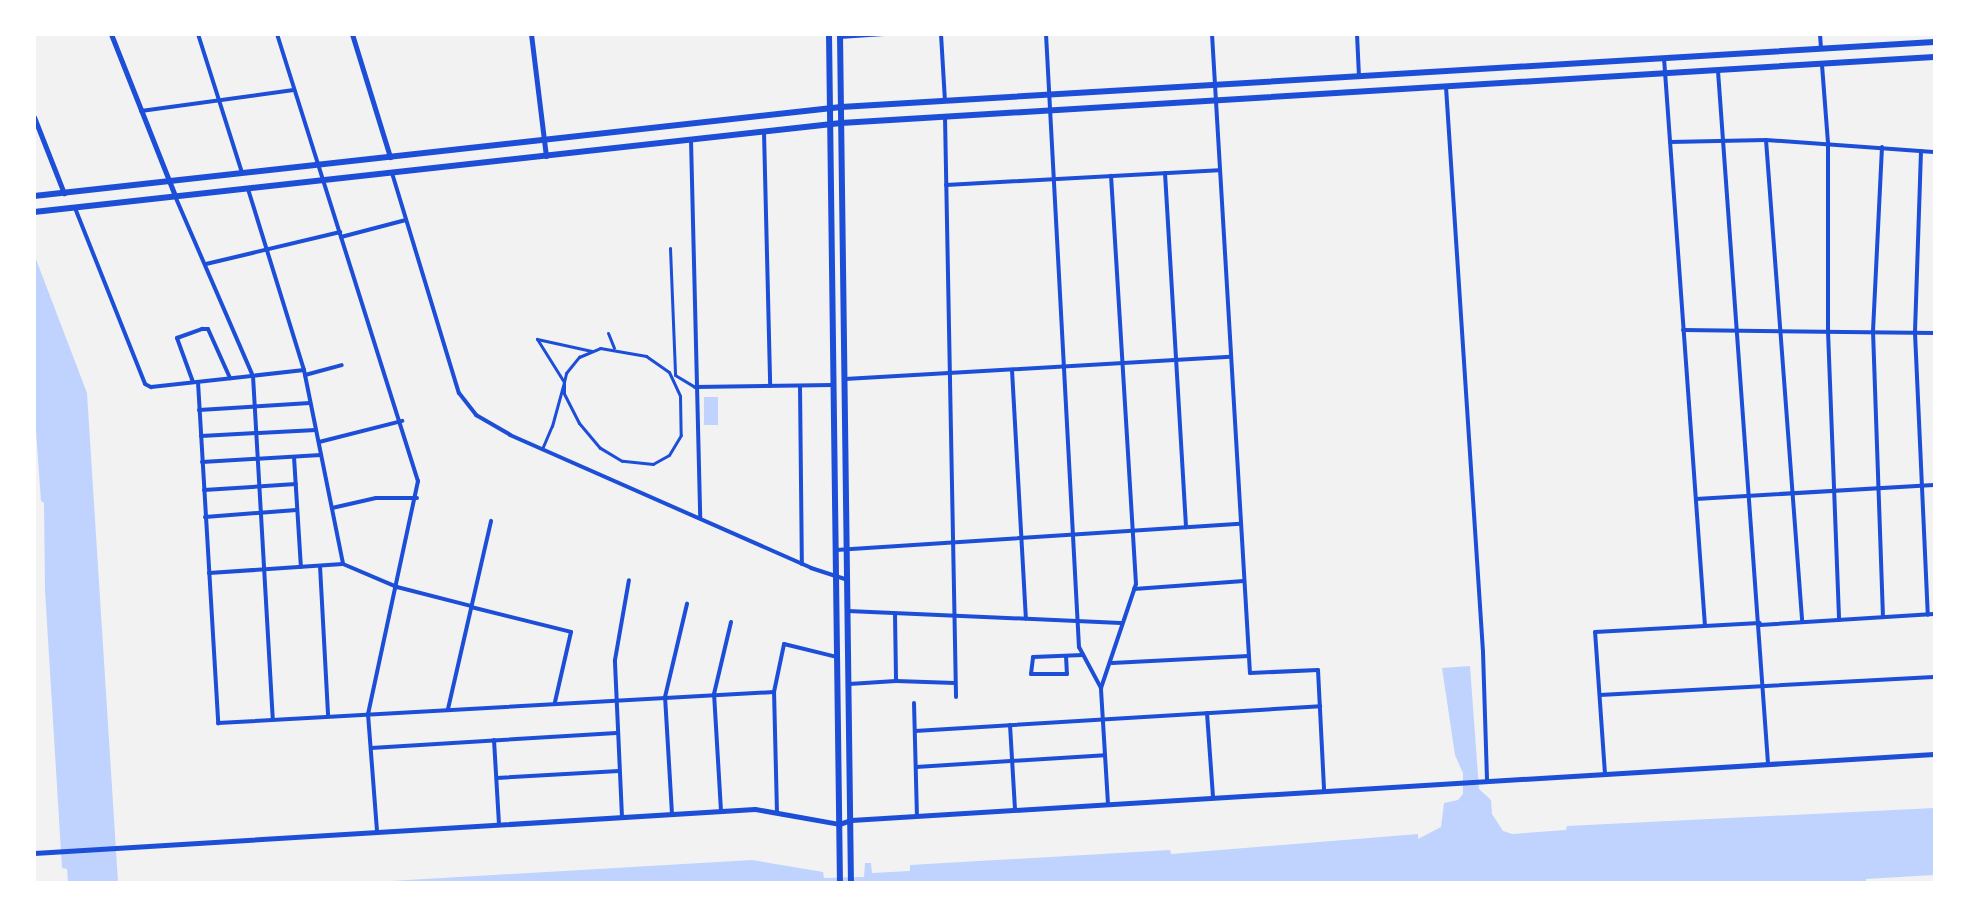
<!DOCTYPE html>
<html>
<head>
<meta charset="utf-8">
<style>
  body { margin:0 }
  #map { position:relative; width:1969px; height:917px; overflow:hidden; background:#f2f2f2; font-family:Mulish,sans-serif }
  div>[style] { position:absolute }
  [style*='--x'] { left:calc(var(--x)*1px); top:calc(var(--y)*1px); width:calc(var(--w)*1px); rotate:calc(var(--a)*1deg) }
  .water>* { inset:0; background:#bfd3fe; transform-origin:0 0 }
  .pedestrian>* { height:3px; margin:-1.5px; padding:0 1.5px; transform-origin:1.5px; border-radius:1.5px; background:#1d4ed8 }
  .minor>* { height:4px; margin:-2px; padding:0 2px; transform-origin:2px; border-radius:2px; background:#1d4ed8 }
  .tertiary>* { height:5px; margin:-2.5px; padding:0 2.5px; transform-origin:2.5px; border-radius:2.5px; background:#1d4ed8 }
  .primary>* { height:6px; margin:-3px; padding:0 3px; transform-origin:3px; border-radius:3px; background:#1d4ed8 }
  span { translate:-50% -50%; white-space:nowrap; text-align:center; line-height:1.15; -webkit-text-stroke:4.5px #fff; paint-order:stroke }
  .frame { position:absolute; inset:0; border:36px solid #fff; pointer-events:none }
</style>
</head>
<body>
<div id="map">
  <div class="water">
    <div style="clip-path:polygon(34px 254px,87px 393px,118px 882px,68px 882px,67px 869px,62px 868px,45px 590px,44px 503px,41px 501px,34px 402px)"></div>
    <div style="left:704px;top:397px;width:14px;height:28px"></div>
    <div style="clip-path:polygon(1470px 666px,1479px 789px,1491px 800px,1492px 814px,1503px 831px,1512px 834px,1566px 830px,1567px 826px,1934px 808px,1934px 875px,1866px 879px,1866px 882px,374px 882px,752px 860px,823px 872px,824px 878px,864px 877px,865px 863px,871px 863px,872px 873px,910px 871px,910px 865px,1170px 850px,1171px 854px,1418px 834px,1418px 839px,1441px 827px,1444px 803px,1458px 800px,1463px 794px,1463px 773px,1455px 755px,1442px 668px)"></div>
  </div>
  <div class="pedestrian">
    <div style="--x:670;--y:248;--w:127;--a:87.7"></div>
    <div style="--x:675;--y:375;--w:23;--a:31"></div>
    <div style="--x:608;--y:333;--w:16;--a:68"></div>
    <div style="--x:542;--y:449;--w:25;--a:-67"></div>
    <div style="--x:552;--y:426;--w:46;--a:-74.7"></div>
    <div style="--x:564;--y:382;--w:9;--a:-77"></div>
    <div style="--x:566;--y:373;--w:21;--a:-51"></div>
    <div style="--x:579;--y:357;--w:23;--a:-23"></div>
    <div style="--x:600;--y:348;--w:47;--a:9.9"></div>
    <div style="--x:646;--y:356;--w:28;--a:35"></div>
    <div style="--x:669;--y:372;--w:26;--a:65"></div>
    <div style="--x:680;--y:396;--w:39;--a:89"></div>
    <div style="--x:681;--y:435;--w:23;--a:121"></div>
    <div style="--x:669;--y:455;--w:18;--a:151"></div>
    <div style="--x:653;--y:464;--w:31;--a:-174"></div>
    <div style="--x:622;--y:461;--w:26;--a:-149"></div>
    <div style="--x:600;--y:448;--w:33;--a:-130"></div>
    <div style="--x:579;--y:423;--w:34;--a:-117"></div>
    <div style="--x:564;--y:393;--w:11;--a:-90"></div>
    <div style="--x:564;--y:382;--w:51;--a:-122.1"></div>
    <div style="--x:537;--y:339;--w:56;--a:12.3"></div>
  </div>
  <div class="minor">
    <div style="--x:198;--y:34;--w:146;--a:72.4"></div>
    <div style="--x:277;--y:34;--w:469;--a:72.5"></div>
    <div style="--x:418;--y:481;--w:238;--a:102.1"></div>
    <div style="--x:368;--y:714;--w:117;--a:85.6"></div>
    <div style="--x:941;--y:34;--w:67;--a:86.6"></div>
    <div style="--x:1046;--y:34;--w:614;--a:86.92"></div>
    <div style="--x:1079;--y:647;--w:47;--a:61.8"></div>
    <div style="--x:1212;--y:34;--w:640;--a:86.6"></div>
    <div style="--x:1250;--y:673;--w:68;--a:-2.5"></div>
    <div style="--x:1318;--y:670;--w:120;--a:87.1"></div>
    <div style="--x:1357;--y:34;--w:42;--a:87.3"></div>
    <div style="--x:1820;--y:34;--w:14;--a:86"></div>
    <div style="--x:840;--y:37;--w:44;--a:-3.9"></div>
    <div style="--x:1664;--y:58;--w:569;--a:85.87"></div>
    <div style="--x:1822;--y:65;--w:78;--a:85.6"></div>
    <div style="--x:1828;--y:143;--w:188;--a:90"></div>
    <div style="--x:1828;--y:331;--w:289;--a:87.8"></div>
    <div style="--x:1718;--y:71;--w:694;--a:85.87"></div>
    <div style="--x:1446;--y:87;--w:566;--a:86.25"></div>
    <div style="--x:1483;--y:652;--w:129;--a:88.2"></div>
    <div style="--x:141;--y:111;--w:154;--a:-7.8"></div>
    <div style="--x:945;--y:117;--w:580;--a:88.91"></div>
    <div style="--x:764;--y:132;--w:254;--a:88.6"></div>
    <div style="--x:691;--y:140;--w:378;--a:88.6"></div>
    <div style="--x:1766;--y:140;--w:483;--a:85.7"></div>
    <div style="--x:1670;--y:142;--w:96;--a:-1.2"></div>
    <div style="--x:1766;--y:140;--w:168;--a:4.1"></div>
    <div style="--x:1882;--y:147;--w:184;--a:92.8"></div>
    <div style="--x:1873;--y:331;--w:286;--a:88"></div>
    <div style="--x:1921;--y:151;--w:182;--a:91.9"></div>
    <div style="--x:1915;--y:333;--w:282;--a:87.4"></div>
    <div style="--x:392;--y:173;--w:230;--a:73.1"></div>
    <div style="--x:459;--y:393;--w:28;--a:52"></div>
    <div style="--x:476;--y:415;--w:39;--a:30"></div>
    <div style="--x:510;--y:435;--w:329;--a:23.8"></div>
    <div style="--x:811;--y:568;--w:38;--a:18"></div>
    <div style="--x:1165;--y:173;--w:355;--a:86.6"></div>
    <div style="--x:946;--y:185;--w:273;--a:-3.1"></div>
    <div style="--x:248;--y:189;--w:189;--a:72.8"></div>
    <div style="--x:304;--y:370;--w:198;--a:78.6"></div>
    <div style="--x:175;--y:196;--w:196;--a:66.6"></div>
    <div style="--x:253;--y:376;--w:344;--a:86.7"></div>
    <div style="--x:75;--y:208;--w:189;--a:68.3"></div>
    <div style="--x:145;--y:384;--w:7;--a:27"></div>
    <div style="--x:151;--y:387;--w:154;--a:-6.3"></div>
    <div style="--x:341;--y:237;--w:67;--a:-14.7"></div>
    <div style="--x:206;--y:264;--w:138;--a:-13.4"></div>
    <div style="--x:1683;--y:330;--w:251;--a:0.7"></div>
    <div style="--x:1012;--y:370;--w:249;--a:86.8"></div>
    <div style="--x:305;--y:375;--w:38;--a:-15"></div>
    <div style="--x:845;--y:379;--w:386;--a:-3.3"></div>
    <div style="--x:193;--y:382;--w:47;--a:-110"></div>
    <div style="--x:177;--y:338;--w:27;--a:-20"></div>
    <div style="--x:202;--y:329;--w:6;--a:0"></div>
    <div style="--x:208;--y:329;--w:54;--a:65.8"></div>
    <div style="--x:198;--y:382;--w:342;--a:86.6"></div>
    <div style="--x:218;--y:723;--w:557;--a:-3.19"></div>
    <div style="--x:800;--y:386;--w:178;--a:89.4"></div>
    <div style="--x:695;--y:387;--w:138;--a:-0.8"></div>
    <div style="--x:199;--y:410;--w:111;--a:-3.6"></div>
    <div style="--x:201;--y:436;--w:115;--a:-3"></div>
    <div style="--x:319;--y:442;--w:86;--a:-14.2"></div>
    <div style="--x:294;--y:457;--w:110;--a:86.4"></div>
    <div style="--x:202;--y:462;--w:119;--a:-3.4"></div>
    <div style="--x:204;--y:490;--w:92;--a:-3.7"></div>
    <div style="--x:1696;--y:499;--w:238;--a:-3.4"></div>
    <div style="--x:332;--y:508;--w:45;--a:-12.8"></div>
    <div style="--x:376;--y:498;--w:41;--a:0"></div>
    <div style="--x:205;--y:517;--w:92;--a:-4.4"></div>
    <div style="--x:836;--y:550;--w:405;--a:-3.7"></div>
    <div style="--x:320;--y:566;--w:150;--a:86.9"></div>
    <div style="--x:209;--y:573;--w:134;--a:-3.8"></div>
    <div style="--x:343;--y:564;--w:59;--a:23.1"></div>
    <div style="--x:397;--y:587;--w:76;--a:14.4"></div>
    <div style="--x:1134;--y:589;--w:110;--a:-4.2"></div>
    <div style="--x:471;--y:607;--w:103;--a:14"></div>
    <div style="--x:571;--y:632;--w:72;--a:102.9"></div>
    <div style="--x:848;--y:611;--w:273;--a:2.5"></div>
    <div style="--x:895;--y:614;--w:67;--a:89.1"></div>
    <div style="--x:896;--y:681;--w:59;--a:1.9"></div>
    <div style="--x:1760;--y:625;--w:174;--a:-3.6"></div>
    <div style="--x:1066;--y:656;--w:18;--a:87"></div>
    <div style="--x:1067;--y:674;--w:36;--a:180"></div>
    <div style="--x:1031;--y:674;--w:17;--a:-83"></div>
    <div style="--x:1033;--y:657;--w:50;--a:-2.3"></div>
    <div style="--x:1112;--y:663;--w:137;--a:-2.9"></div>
    <div style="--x:849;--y:684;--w:47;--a:-3.7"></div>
    <div style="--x:1600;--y:695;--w:334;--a:-3.1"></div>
    <div style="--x:914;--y:703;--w:113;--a:88.5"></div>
    <div style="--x:448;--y:709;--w:193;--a:-77.1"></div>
    <div style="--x:1207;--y:713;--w:84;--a:85.9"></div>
    <div style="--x:1010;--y:725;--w:85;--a:86.6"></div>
    <div style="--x:915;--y:731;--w:406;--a:-3.5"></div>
    <div style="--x:494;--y:740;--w:84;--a:86.6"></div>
    <div style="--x:371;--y:748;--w:246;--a:-3.5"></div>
    <div style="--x:916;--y:767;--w:189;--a:-3.6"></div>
    <div style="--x:1605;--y:774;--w:142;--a:-94"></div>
    <div style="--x:1595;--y:632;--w:165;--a:-3.1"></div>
    <div style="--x:497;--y:778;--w:122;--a:-3.3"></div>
    <div style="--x:1108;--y:804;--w:116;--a:-93.5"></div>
    <div style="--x:1101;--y:688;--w:110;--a:-71.4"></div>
    <div style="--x:1136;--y:584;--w:409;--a:-93.5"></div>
    <div style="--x:721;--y:811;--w:117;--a:-93.4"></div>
    <div style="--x:714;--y:694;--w:74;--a:-76.7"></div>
    <div style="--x:777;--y:813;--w:121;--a:-91.4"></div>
    <div style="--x:774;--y:692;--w:49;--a:-78.2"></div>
    <div style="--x:784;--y:644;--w:55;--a:13.8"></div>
    <div style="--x:672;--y:814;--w:117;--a:-93.4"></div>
    <div style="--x:665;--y:697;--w:96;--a:-76.7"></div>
    <div style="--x:622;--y:817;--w:157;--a:-92.6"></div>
    <div style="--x:615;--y:660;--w:81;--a:-80.1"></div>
  </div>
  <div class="tertiary">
    <div style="--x:111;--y:34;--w:174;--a:68.4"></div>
    <div style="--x:352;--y:34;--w:129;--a:72.8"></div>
    <div style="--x:531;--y:34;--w:123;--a:83"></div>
    <div style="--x:34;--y:117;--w:82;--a:68.5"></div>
    <div style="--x:34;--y:853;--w:722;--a:-3.49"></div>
    <div style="--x:755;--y:809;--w:85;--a:10.1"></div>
    <div style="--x:839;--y:824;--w:13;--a:-18"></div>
    <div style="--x:851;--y:820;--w:1085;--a:-3.49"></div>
  </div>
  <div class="primary">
    <div style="--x:829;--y:34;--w:848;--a:89.26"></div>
    <div style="--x:840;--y:34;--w:848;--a:89.26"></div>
    <div style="--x:34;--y:196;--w:812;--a:-6.29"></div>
    <div style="--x:841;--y:107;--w:1095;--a:-3.4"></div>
    <div style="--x:34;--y:212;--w:812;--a:-6.29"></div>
    <div style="--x:841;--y:123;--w:1095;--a:-3.46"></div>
  </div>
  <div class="frame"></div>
</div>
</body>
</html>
